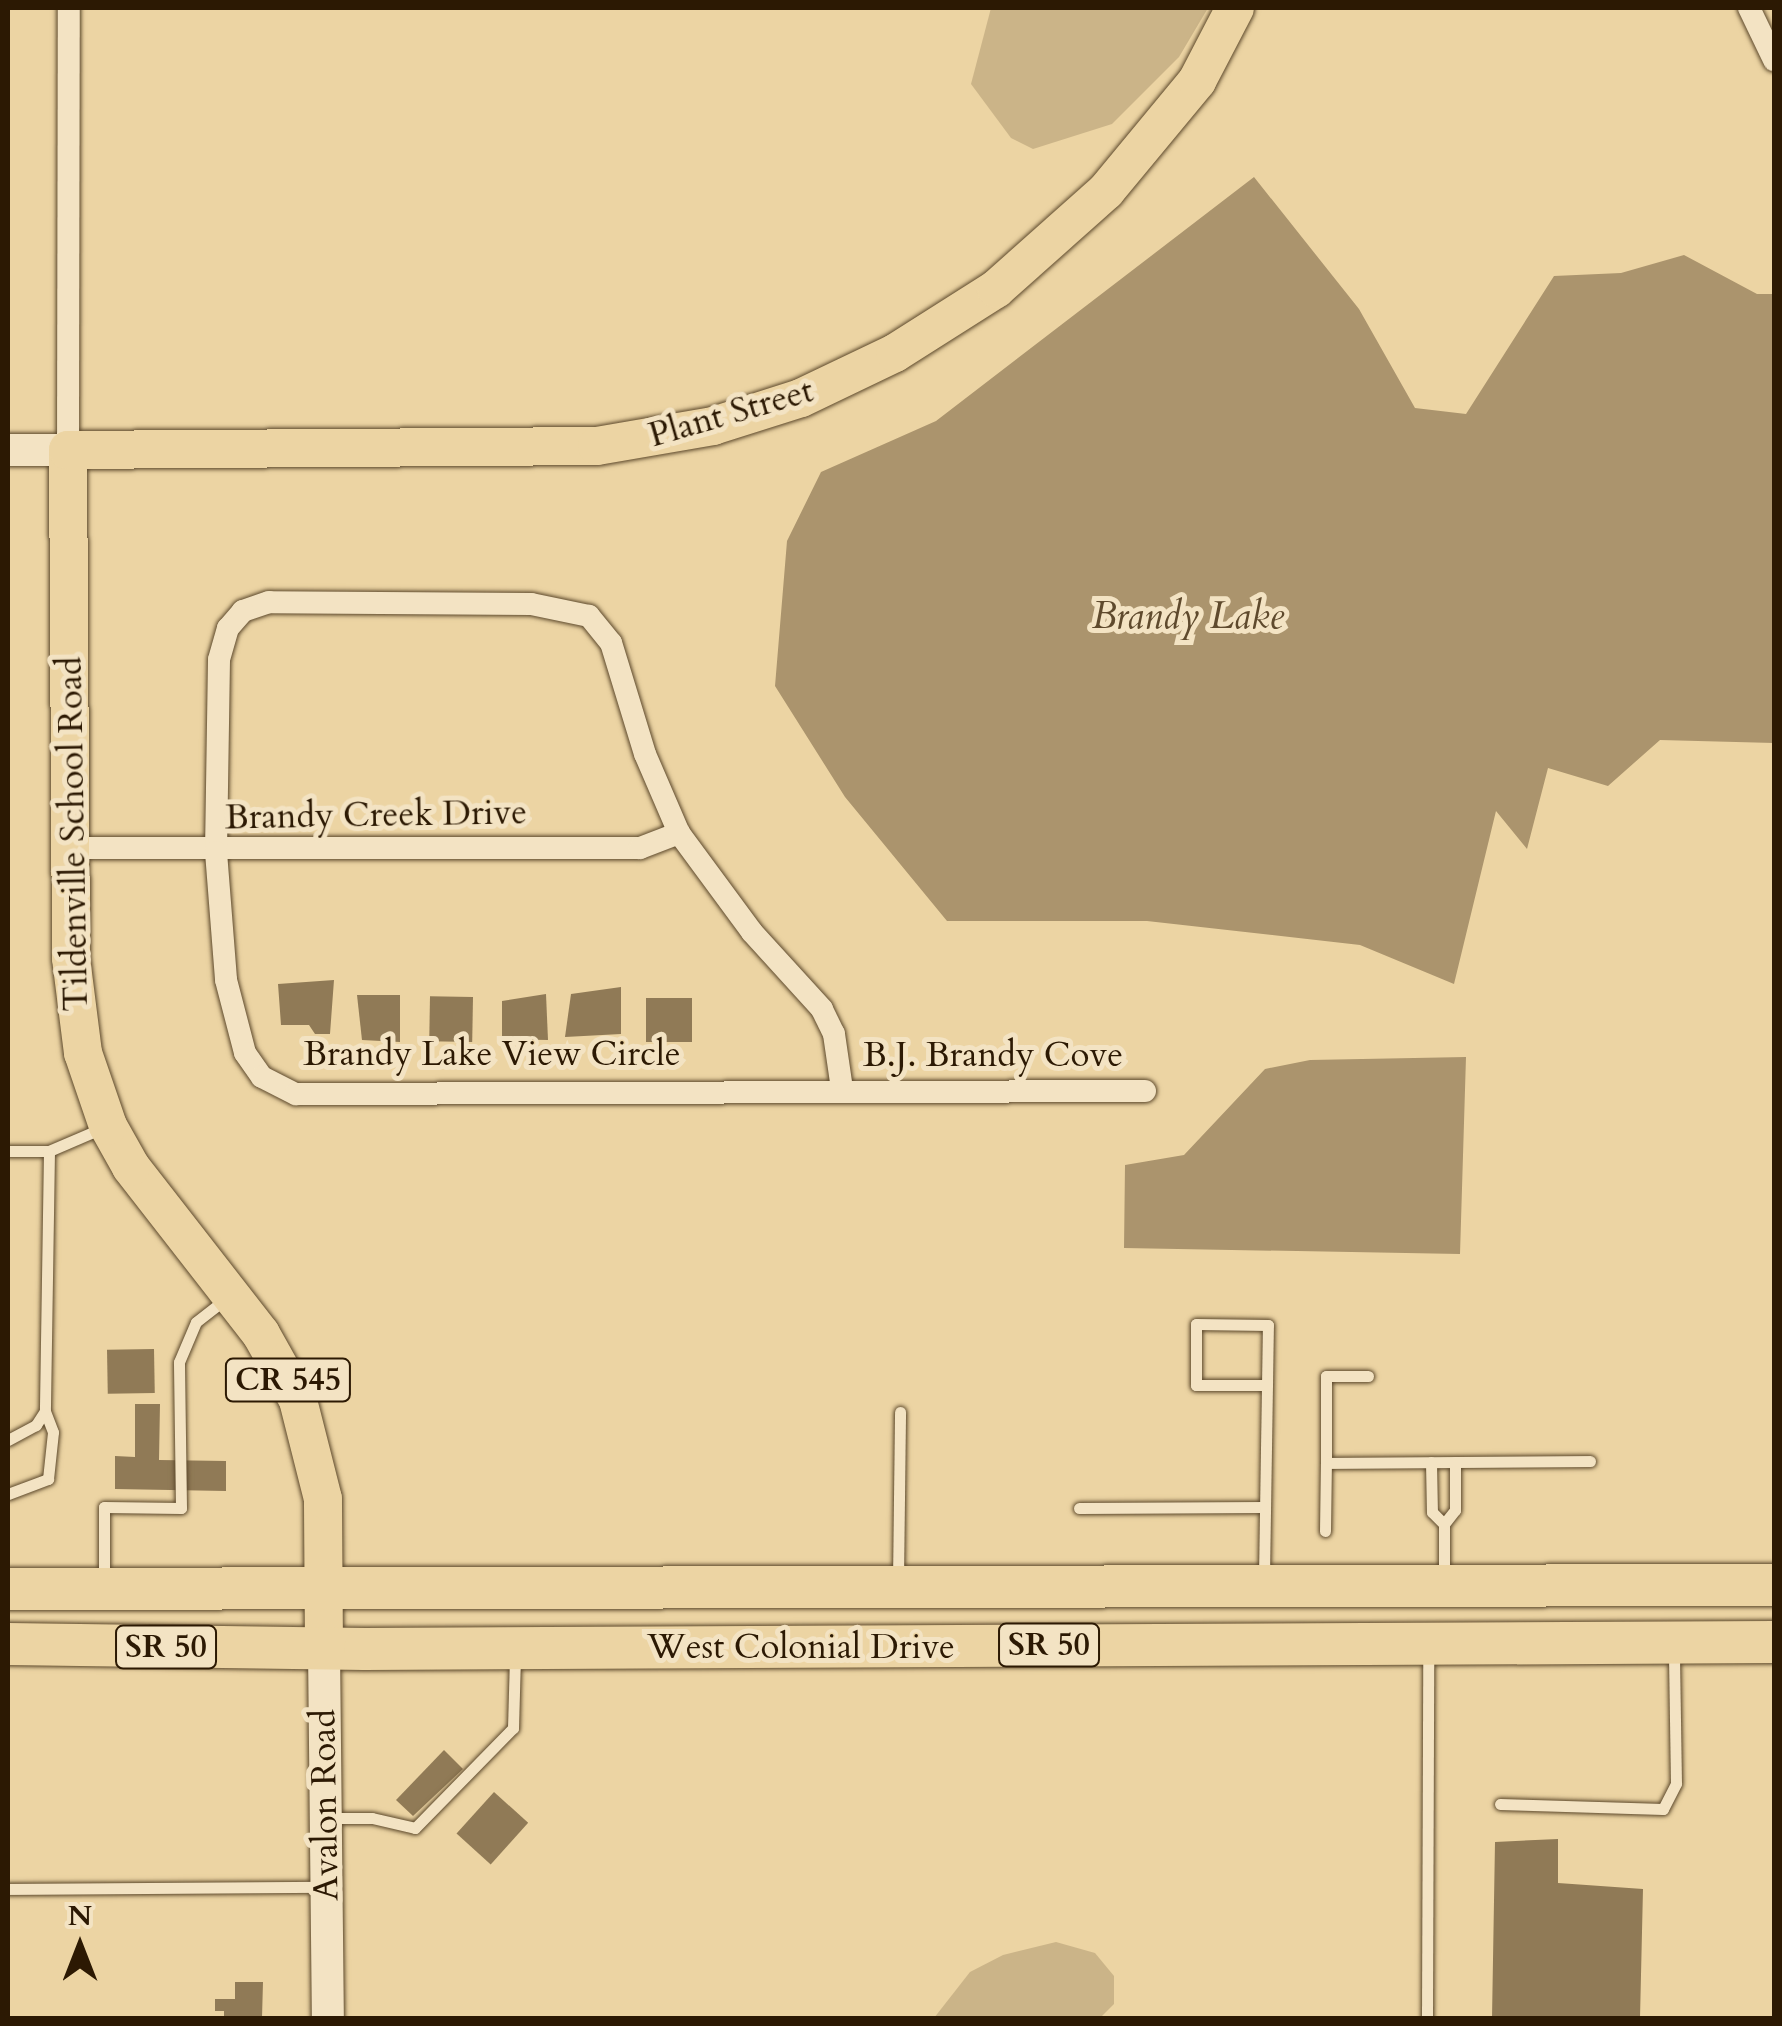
<!DOCTYPE html>
<html>
<head>
<meta charset="utf-8">
<style>
  body { margin:0 }
  #map { position:relative; width:1782px; height:2026px; overflow:hidden; background:#ecd4a3; font-family:Cardo,serif }
  div>[style] { position:absolute }
  [style*='--x'] { left:calc(var(--x)*1px); top:calc(var(--y)*1px); width:calc(var(--w)*1px); rotate:calc(var(--a)*1deg) }
  .green>* { inset:0; background:#cbb488 }
  .water>* { inset:0; background:#ab946d }
  .building>* { inset:0; background:#907a56; transform-origin:0 0 }
  .roads { filter:drop-shadow(0 0 2px #5c482b) drop-shadow(0 0 2px #5c482b) }
  .lane>* { height:11px; margin:-5.5px; padding:0 5.5px; transform-origin:5.5px; border-radius:5.5px; background:#f3e3c3 }
  .street>* { height:22px; margin:-11px; padding:0 11px; transform-origin:11px; border-radius:11px; background:#f3e3c3 }
  .secondary>* { height:32px; margin:-16px; padding:0 16px; transform-origin:16px; border-radius:16px; background:#f3e3c3 }
  .primary>* { height:38px; margin:-19px; padding:0 19px; transform-origin:19px; border-radius:19px; background:#ecd4a3 }
  .highway>* { height:42px; margin:-21px; padding:0 21px; transform-origin:21px; border-radius:21px; background:#ecd4a3 }
  span { translate:-50% -50%; white-space:nowrap; text-align:center; line-height:1.15; -webkit-text-stroke:10px #f3e3c3; paint-order:stroke }
  .shield-label span { padding:2px 8px; background:#f3e3c3; border:2px solid; border-radius:8px; -webkit-text-stroke-width:0 }
  .shield-label { font-size:32px; color:#2c1903; font-weight:700 }
  .street-label { font-size:35px; color:#2c1903 }
  .water-label { font-size:38px; color:#5f4a2d; font-style:italic }
  .frame { position:absolute; inset:0; border:10px solid #2c1903; pointer-events:none }
  .north { position:absolute; left:30px; top:1896px; width:100px; height:100px; -webkit-text-stroke:8px #f3e3c3; paint-order:stroke; rotate:0deg; font-size:28px; font-weight:700; line-height:40px; text-align:center; color:#2c1903 }
  .north::after { content:''; display:block; margin:auto; width:35px; height:45px; background:#2c1903; clip-path:polygon(50% 0,100% 100%,50% 72%,0 100%) }
</style>
</head>
<body>
<div id="map">
  <div class="green">
    <div style="clip-path:polygon(991px 8px,1208px 8px,1179px 57px,1112px 124px,1033px 149px,1011px 138px,971px 84px)"></div>
    <div style="clip-path:polygon(1056px 1942px,1095px 1953px,1114px 1976px,1114px 2004px,1100px 2018px,934px 2018px,970px 1972px,1003px 1955px)"></div>
  </div>
  <div class="water">
    <div style="clip-path:polygon(1254px 177px,1359px 309px,1415px 408px,1466px 414px,1554px 276px,1621px 273px,1684px 255px,1757px 294px,1774px 294px,1774px 743px,1660px 740px,1608px 786px,1548px 768px,1527px 849px,1496px 811px,1454px 984px,1360px 945px,1147px 921px,947px 921px,845px 797px,775px 686px,787px 541px,821px 472px,936px 421px)"></div>
    <div style="clip-path:polygon(1466px 1057px,1460px 1254px,1124px 1248px,1125px 1165px,1184px 1155px,1265px 1069px,1310px 1060px)"></div>
  </div>
  <div class="building">
    <div style="clip-path:polygon(334px 980px,330px 1034px,315px 1034px,309px 1025px,281px 1025px,278px 984px)"></div>
    <div style="clip-path:polygon(621px 987px,621px 1034px,565px 1037px,571px 994px)"></div>
    <div style="clip-path:polygon(546px 994px,548px 1040px,502px 1039px,502px 1001px)"></div>
    <div style="clip-path:polygon(357px 995px,400px 995px,400px 1042px,362px 1040px)"></div>
    <div style="left:473px;top:997px;width:45px;height:43px;rotate:91deg"></div>
    <div style="left:646px;top:998px;width:46px;height:44px"></div>
    <div style="left:154px;top:1349px;width:44px;height:47px;rotate:89deg"></div>
    <div style="clip-path:polygon(135px 1404px,160px 1404px,159px 1460px,226px 1461px,226px 1491px,115px 1489px,115px 1456px,135px 1457px)"></div>
    <div style="clip-path:polygon(444px 1750px,463px 1769px,413px 1816px,396px 1800px)"></div>
    <div style="left:494px;top:1792px;width:46px;height:56px;rotate:42deg"></div>
    <div style="clip-path:polygon(1558px 1839px,1558px 1883px,1643px 1889px,1640px 2018px,1492px 2018px,1495px 1842px)"></div>
    <div style="clip-path:polygon(235px 1982px,263px 1982px,262px 2018px,224px 2018px,224px 2011px,215px 2011px,215px 1999px,235px 1999px)"></div>
  </div>
  <div class="roads">
    <div class="lane">
      <div style="--x:8;--y:1151;--w:41;--a:0"></div>
      <div style="--x:49;--y:1151;--w:260;--a:90.9"></div>
      <div style="--x:45;--y:1411;--w:17;--a:123"></div>
      <div style="--x:36;--y:1425;--w:32;--a:152"></div>
      <div style="--x:49;--y:1151;--w:61;--a:-23.2"></div>
      <div style="--x:1368;--y:1376;--w:42;--a:180"></div>
      <div style="--x:1326;--y:1376;--w:87;--a:90"></div>
      <div style="--x:1326;--y:1463;--w:264;--a:-0.4"></div>
      <div style="--x:1431;--y:1462;--w:50;--a:88.9"></div>
      <div style="--x:1432;--y:1512;--w:17;--a:45"></div>
      <div style="--x:8;--y:1494;--w:43;--a:-20.6"></div>
      <div style="--x:48;--y:1479;--w:47;--a:-83.9"></div>
      <div style="--x:53;--y:1432;--w:22;--a:-111"></div>
      <div style="--x:1079;--y:1508;--w:186;--a:-0.3"></div>
      <div style="--x:1325;--y:1531;--w:68;--a:-89.2"></div>
      <div style="--x:1264;--y:1576;--w:251;--a:-89.1"></div>
      <div style="--x:1268;--y:1325;--w:72;--a:-179.2"></div>
      <div style="--x:1196;--y:1324;--w:61;--a:90"></div>
      <div style="--x:1196;--y:1385;--w:71;--a:0"></div>
      <div style="--x:1444;--y:1578;--w:54;--a:-90"></div>
      <div style="--x:1444;--y:1524;--w:18;--a:-52"></div>
      <div style="--x:1455;--y:1510;--w:48;--a:-90"></div>
      <div style="--x:898;--y:1580;--w:168;--a:-89.3"></div>
      <div style="--x:104;--y:1581;--w:74;--a:-90"></div>
      <div style="--x:104;--y:1507;--w:77;--a:0.7"></div>
      <div style="--x:181;--y:1508;--w:146;--a:-90.8"></div>
      <div style="--x:179;--y:1362;--w:43;--a:-67"></div>
      <div style="--x:196;--y:1322;--w:37;--a:-38"></div>
      <div style="--x:1500;--y:1804;--w:163;--a:1.8"></div>
      <div style="--x:1663;--y:1809;--w:29;--a:-63"></div>
      <div style="--x:1676;--y:1783;--w:132;--a:-90.9"></div>
      <div style="--x:329;--y:1818;--w:43;--a:0"></div>
      <div style="--x:372;--y:1818;--w:44;--a:13.1"></div>
      <div style="--x:415;--y:1828;--w:140;--a:-45.6"></div>
      <div style="--x:513;--y:1728;--w:73;--a:-88.4"></div>
      <div style="--x:8;--y:1889;--w:315;--a:-0.4"></div>
      <div style="--x:1427;--y:2018;--w:367;--a:-89.8"></div>
    </div>
    <div class="street">
      <div style="--x:1749;--y:8;--w:58;--a:64.3"></div>
      <div style="--x:68;--y:450;--w:442;--a:-89.9"></div>
      <div style="--x:70;--y:848;--w:570;--a:0"></div>
      <div style="--x:640;--y:848;--w:42;--a:-21"></div>
      <div style="--x:842;--y:1089;--w:56;--a:-98.3"></div>
      <div style="--x:834;--y:1034;--w:28;--a:-116"></div>
      <div style="--x:822;--y:1009;--w:104;--a:-132.3"></div>
      <div style="--x:752;--y:932;--w:123;--a:-126.4"></div>
      <div style="--x:679;--y:833;--w:86;--a:-113.3"></div>
      <div style="--x:645;--y:754;--w:116;--a:-107"></div>
      <div style="--x:611;--y:643;--w:35;--a:-129"></div>
      <div style="--x:589;--y:616;--w:59;--a:-168.3"></div>
      <div style="--x:531;--y:604;--w:262;--a:-179.6"></div>
      <div style="--x:269;--y:602;--w:28;--a:161"></div>
      <div style="--x:243;--y:611;--w:23;--a:131"></div>
      <div style="--x:228;--y:628;--w:33;--a:106"></div>
      <div style="--x:219;--y:660;--w:192;--a:90.9"></div>
      <div style="--x:216;--y:852;--w:128;--a:85.5"></div>
      <div style="--x:226;--y:980;--w:75;--a:75.4"></div>
      <div style="--x:245;--y:1053;--w:29;--a:55"></div>
      <div style="--x:262;--y:1077;--w:38;--a:27"></div>
      <div style="--x:296;--y:1094;--w:849;--a:-0.2"></div>
    </div>
    <div class="secondary">
      <div style="--x:8;--y:450;--w:60;--a:0"></div>
      <div style="--x:324;--y:1649;--w:369;--a:89.4"></div>
    </div>
    <div class="primary">
      <div style="--x:324;--y:1649;--w:150;--a:-90.4"></div>
      <div style="--x:323;--y:1499;--w:102;--a:-104.2"></div>
      <div style="--x:298;--y:1400;--w:76;--a:-119.3"></div>
      <div style="--x:261;--y:1334;--w:212;--a:-127.9"></div>
      <div style="--x:131;--y:1167;--w:47;--a:-119.3"></div>
      <div style="--x:108;--y:1126;--w:77;--a:-108.9"></div>
      <div style="--x:83;--y:1053;--w:96;--a:-97.2"></div>
      <div style="--x:71;--y:958;--w:508;--a:-90.34"></div>
      <div style="--x:68;--y:450;--w:529;--a:-0.43"></div>
      <div style="--x:597;--y:446;--w:118;--a:-9.8"></div>
      <div style="--x:713;--y:426;--w:92;--a:-17.7"></div>
      <div style="--x:801;--y:398;--w:104;--a:-25.6"></div>
      <div style="--x:895;--y:353;--w:120;--a:-32.4"></div>
      <div style="--x:996;--y:289;--w:147;--a:-41.7"></div>
      <div style="--x:1106;--y:191;--w:143;--a:-50.4"></div>
      <div style="--x:1197;--y:81;--w:82;--a:-62.5"></div>
    </div>
    <div class="highway">
      <div style="--x:8;--y:1589;--w:1766;--a:-0.13"></div>
      <div style="--x:8;--y:1644;--w:357;--a:0.8"></div>
      <div style="--x:365;--y:1649;--w:1409;--a:-0.28"></div>
    </div>
  </div>
  <div class="shield-label">
    <span style="left:288px;top:1380px">CR 545</span>
    <span style="left:1049px;top:1645px">SR 50</span>
    <span style="left:166px;top:1647px">SR 50</span>
  </div>
  <div class="street-label">
    <span style="left:731px;top:413px;rotate:-16deg">Plant Street</span>
    <span style="left:376px;top:815px;rotate:-1deg">Brandy Creek Drive</span>
    <span style="left:73px;top:834px;rotate:-91deg">Tildenville School Road</span>
    <span style="left:492px;top:1054px">Brandy Lake View Circle</span>
    <span style="left:993px;top:1055px">B.J. Brandy Cove</span>
    <span style="left:801px;top:1647px">West Colonial Drive</span>
    <span style="left:325px;top:1805px;rotate:-91deg">Avalon Road</span>
  </div>
  <div class="water-label">
    <span style="left:1188px;top:617px">Brandy Lake</span>
  </div>
  <div class="frame"></div>
  <div class="north">N</div>
</div>
</body>
</html>
